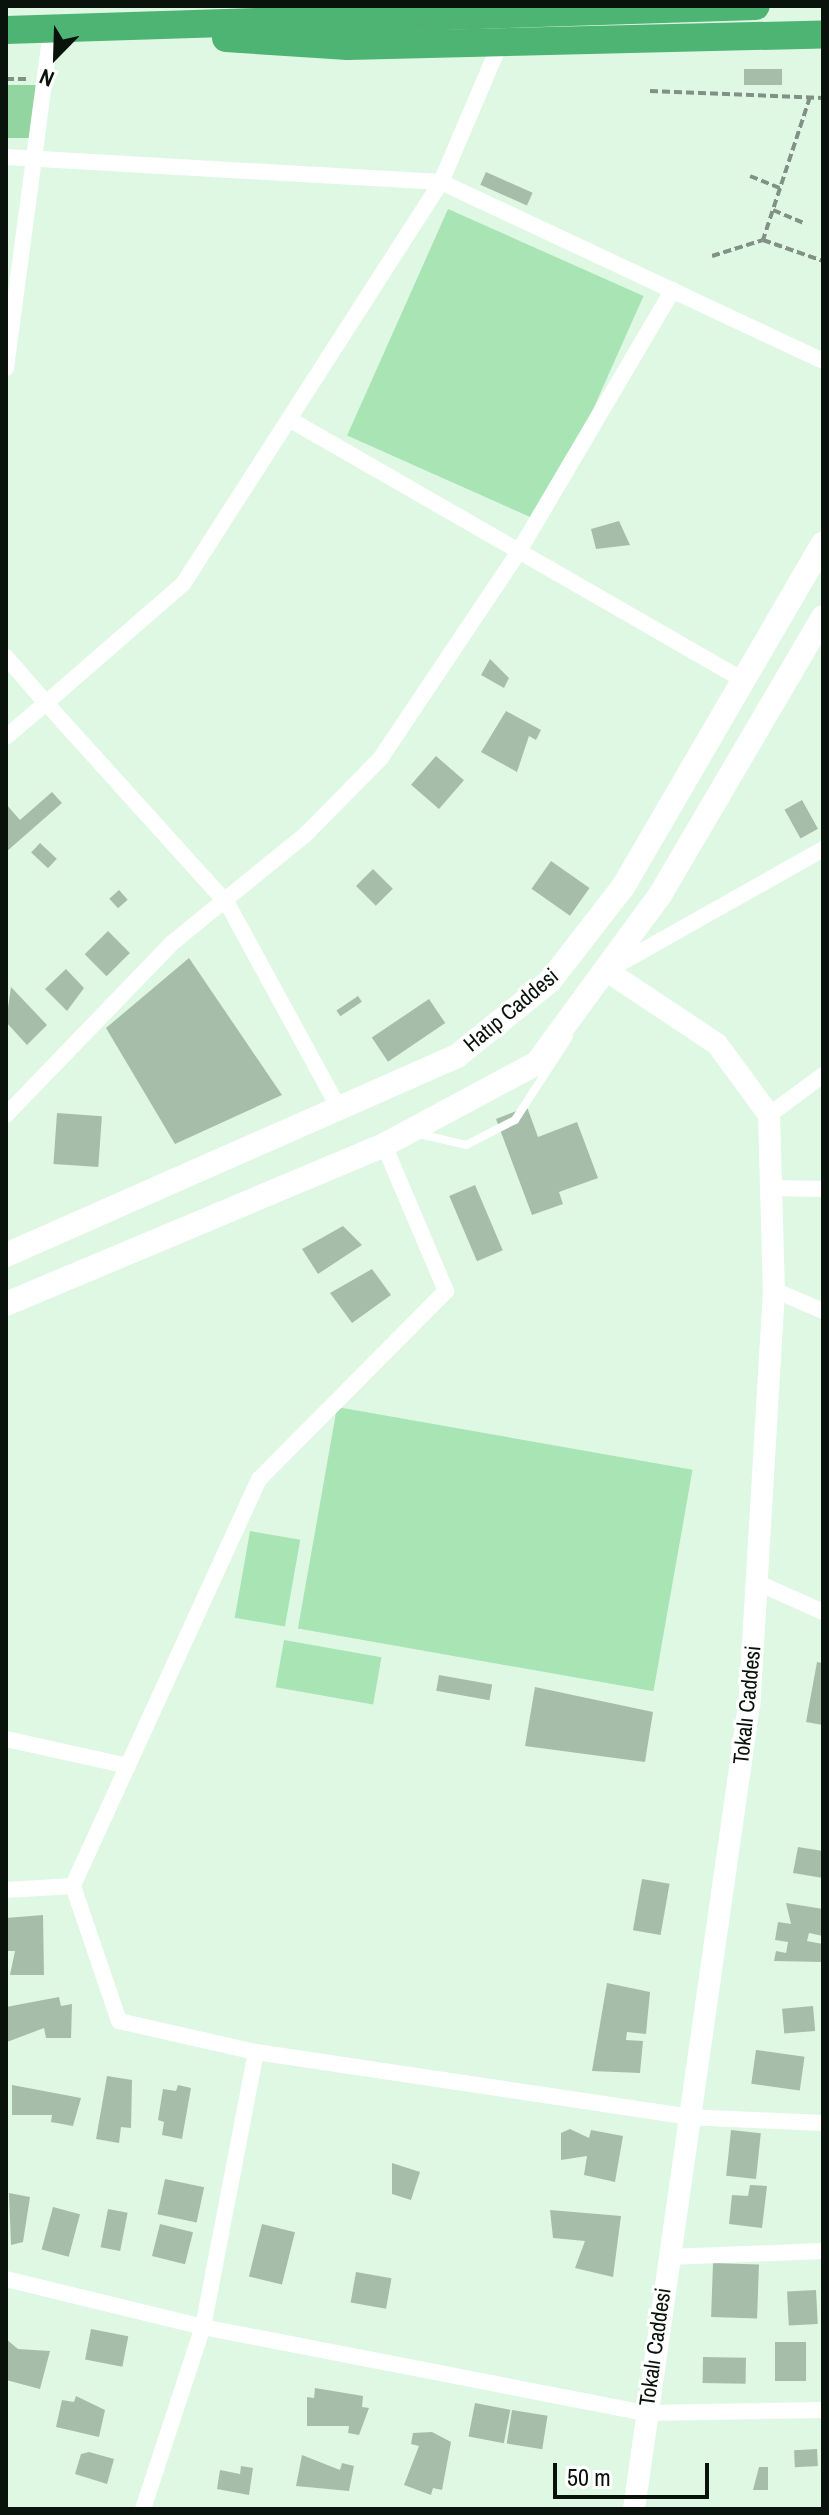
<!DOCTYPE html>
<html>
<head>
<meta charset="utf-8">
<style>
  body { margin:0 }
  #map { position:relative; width:829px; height:2515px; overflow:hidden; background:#dff8e4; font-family:"Archivo Narrow",sans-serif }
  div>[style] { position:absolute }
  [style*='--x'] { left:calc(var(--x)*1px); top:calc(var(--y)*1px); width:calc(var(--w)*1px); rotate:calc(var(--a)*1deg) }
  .green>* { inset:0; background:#a8e4b4; transform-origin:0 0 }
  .forest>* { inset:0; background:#92d5a1 }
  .building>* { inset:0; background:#a6bdaa; transform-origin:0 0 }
  .path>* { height:4px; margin-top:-2px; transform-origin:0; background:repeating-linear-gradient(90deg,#819284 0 8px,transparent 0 12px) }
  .service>* { height:8px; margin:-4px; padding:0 4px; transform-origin:4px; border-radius:4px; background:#fff }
  .minor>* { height:16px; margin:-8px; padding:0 8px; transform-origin:8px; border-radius:8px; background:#fff }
  .tertiary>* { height:22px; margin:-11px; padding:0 11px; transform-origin:11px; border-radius:11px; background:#fff }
  .secondary>* { height:24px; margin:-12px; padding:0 12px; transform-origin:12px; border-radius:12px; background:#fff }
  .trunk>* { height:28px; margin:-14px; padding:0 14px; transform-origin:14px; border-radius:14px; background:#4eb474 }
  span { translate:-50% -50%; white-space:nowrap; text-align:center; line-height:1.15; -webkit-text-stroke:6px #fff; paint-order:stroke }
  .street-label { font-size:22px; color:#0a120c }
  .frame { position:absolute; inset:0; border:8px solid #0a120c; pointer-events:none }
  .north { position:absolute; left:16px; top:16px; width:80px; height:80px; -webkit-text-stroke:6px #fff; paint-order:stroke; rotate:203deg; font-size:22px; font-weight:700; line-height:32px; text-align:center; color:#0a120c }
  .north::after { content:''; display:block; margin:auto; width:28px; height:36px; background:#0a120c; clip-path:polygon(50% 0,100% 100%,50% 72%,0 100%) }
  .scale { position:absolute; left:553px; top:2463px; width:156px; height:36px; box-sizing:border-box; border:4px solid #0a120c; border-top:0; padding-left:10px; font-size:24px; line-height:28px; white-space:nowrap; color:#0a120c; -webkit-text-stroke:6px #fff; paint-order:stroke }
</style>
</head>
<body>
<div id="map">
  <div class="green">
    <div style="left:448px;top:209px;width:214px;height:248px;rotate:24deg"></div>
    <div style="left:337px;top:1407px;width:361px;height:225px;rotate:10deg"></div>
    <div style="left:250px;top:1531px;width:51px;height:88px;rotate:10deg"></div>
    <div style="left:284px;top:1640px;width:99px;height:48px;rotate:10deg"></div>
  </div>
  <div class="forest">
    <div style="clip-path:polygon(6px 85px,38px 85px,31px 138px,6px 138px)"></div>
  </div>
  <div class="building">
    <div style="left:744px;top:69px;width:38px;height:16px"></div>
    <div style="left:486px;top:172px;width:51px;height:14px;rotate:24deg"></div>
    <div style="clip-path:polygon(619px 521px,630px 545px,596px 549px,591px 529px)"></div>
    <div style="clip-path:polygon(490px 659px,509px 678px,504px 688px,481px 675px)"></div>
    <div style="clip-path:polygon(506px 711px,541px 730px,536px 740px,529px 736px,517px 772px,481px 752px)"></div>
    <div style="left:436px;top:756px;width:37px;height:38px;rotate:41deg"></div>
    <div style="clip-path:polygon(52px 792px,62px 803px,6px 852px,6px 804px,20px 820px)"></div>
    <div style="left:802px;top:800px;width:33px;height:20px;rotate:61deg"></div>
    <div style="left:40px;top:843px;width:23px;height:13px;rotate:43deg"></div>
    <div style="left:551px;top:861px;width:47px;height:34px;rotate:35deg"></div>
    <div style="left:373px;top:869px;width:28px;height:24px;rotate:45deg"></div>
    <div style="left:119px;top:890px;width:13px;height:13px;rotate:48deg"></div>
    <div style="left:108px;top:931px;width:31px;height:33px;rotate:45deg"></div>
    <div style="clip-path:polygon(189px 958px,282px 1095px,175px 1144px,106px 1028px)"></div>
    <div style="clip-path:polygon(66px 969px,84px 988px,67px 1011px,45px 989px)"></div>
    <div style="clip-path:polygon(11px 987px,47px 1025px,27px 1045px,6px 1022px)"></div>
    <div style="left:358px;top:996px;width:7px;height:26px;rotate:56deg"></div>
    <div style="left:429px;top:999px;width:29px;height:69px;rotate:56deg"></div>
    <div style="clip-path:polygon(527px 1107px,538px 1137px,577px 1122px,598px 1178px,559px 1192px,563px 1204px,532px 1215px,496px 1119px)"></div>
    <div style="left:57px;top:1113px;width:45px;height:51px;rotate:4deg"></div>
    <div style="left:475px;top:1185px;width:71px;height:28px;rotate:67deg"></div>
    <div style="clip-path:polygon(343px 1226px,362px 1245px,318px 1274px,302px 1249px)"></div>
    <div style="clip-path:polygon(372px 1269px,391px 1295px,352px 1323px,330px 1293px)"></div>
    <div style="clip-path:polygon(817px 1662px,823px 1663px,823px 1725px,806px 1722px)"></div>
    <div style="left:439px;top:1675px;width:54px;height:16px;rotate:10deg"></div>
    <div style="clip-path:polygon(535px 1687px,653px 1712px,645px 1762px,525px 1746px)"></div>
    <div style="clip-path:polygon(798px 1847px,823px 1851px,823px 1878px,793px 1873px)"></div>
    <div style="left:642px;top:1879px;width:28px;height:52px;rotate:10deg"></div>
    <div style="clip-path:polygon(786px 1903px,823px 1909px,823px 1936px,809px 1933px,807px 1941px,823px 1944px,823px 1962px,774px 1961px,776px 1951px,786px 1953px,788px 1942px,775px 1940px,778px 1922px,791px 1924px)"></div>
    <div style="clip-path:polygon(43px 1915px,44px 1975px,10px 1975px,15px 1951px,6px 1951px,6px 1918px)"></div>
    <div style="clip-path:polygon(607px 1983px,650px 1992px,646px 2034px,627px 2032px,626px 2040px,643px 2041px,640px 2073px,592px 2071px)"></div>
    <div style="clip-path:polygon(59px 1997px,61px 2006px,72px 2004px,71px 2038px,46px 2038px,44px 2028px,7px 2042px,6px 2007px)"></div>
    <div style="left:813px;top:2006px;width:25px;height:31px;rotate:85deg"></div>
    <div style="left:756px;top:2050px;width:49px;height:34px;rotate:8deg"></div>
    <div style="clip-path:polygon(107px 2076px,132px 2080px,131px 2128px,121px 2127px,119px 2143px,96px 2139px)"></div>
    <div style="clip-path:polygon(12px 2085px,81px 2098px,73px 2126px,51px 2122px,52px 2115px,12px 2115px)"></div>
    <div style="clip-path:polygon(178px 2085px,191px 2088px,182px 2139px,162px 2135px,164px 2122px,158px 2120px,163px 2089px,176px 2091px)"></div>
    <div style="clip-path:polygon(570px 2129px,589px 2138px,591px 2130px,623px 2136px,615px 2182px,584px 2175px,587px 2156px,561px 2160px,561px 2133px)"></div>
    <div style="left:731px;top:2130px;width:30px;height:46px;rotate:6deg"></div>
    <div style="clip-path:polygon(392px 2163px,420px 2172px,411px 2200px,392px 2194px)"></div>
    <div style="left:165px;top:2179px;width:40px;height:36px;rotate:12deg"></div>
    <div style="clip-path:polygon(750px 2185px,767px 2186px,762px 2228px,729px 2224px,732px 2195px,748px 2196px)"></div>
    <div style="clip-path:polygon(9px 2193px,30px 2197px,23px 2242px,11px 2245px)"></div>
    <div style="left:53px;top:2207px;width:28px;height:44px;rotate:15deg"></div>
    <div style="left:108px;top:2209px;width:20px;height:39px;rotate:11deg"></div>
    <div style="clip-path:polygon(550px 2210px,621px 2216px,613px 2277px,575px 2268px,585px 2241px,553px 2238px)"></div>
    <div style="left:160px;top:2224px;width:34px;height:33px;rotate:14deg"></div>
    <div style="left:262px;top:2224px;width:34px;height:54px;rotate:14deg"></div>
    <div style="left:713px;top:2263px;width:46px;height:54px;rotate:2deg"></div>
    <div style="left:356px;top:2272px;width:36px;height:31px;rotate:10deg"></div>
    <div style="left:816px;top:2290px;width:34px;height:29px;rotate:87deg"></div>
    <div style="left:91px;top:2329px;width:38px;height:31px;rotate:11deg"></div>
    <div style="clip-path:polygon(6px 2339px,18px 2349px,50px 2351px,40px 2389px,6px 2380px)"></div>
    <div style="left:775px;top:2342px;width:31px;height:39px"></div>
    <div style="left:703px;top:2357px;width:43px;height:26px;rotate:1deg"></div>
    <div style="clip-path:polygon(315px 2388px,363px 2396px,362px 2407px,369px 2408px,359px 2435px,348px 2433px,349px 2426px,307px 2426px,307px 2397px,314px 2398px)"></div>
    <div style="clip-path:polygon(76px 2396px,105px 2410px,99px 2437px,56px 2427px,62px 2400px,74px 2402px)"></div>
    <div style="left:475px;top:2403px;width:36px;height:34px;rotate:11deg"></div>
    <div style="left:512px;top:2410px;width:36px;height:34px;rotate:9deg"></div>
    <div style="clip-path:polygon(432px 2432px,451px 2442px,442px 2490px,433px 2488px,431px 2495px,404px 2485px,419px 2446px,411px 2444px,413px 2433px)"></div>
    <div style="left:817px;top:2449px;width:17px;height:23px;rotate:87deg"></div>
    <div style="clip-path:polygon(89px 2452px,114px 2459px,107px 2484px,75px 2474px,81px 2454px)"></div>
    <div style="clip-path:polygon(302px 2455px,340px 2470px,342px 2463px,354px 2466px,349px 2491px,296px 2486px)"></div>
    <div style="clip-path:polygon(241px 2466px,253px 2468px,249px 2495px,217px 2489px,220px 2470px,240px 2474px)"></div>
    <div style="clip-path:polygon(759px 2467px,768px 2467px,768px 2490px,753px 2490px)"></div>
  </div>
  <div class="path">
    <div style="--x:6;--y:79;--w:22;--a:0"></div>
    <div style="--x:650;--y:91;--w:173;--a:2.3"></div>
    <div style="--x:810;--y:97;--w:151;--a:108.2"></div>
    <div style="--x:763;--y:240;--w:64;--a:19.3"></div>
    <div style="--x:750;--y:176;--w:32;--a:22"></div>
    <div style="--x:773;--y:210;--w:33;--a:23"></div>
    <div style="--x:712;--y:256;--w:53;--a:-17.4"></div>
  </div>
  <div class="service">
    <div style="--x:419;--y:1134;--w:48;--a:13.2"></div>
    <div style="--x:466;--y:1145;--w:55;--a:-27"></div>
    <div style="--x:515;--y:1120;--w:99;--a:-57"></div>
  </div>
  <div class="minor">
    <div style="--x:6;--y:157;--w:436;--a:3.3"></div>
    <div style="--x:441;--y:182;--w:422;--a:25.1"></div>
    <div style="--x:6;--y:368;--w:341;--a:-82.4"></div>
    <div style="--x:289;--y:419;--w:524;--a:29.89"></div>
    <div style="--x:6;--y:657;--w:61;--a:49"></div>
    <div style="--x:46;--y:703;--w:181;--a:-41"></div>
    <div style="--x:183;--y:584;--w:478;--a:-57.3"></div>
    <div style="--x:441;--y:182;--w:150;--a:-66.9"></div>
    <div style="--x:6;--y:737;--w:52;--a:-40.4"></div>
    <div style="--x:46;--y:703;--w:270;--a:47.9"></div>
    <div style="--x:227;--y:903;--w:236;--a:61.4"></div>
    <div style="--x:612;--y:968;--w:242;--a:-29.4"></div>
    <div style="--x:6;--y:1115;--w:239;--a:-46"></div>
    <div style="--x:172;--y:943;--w:171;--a:-39.1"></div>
    <div style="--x:305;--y:835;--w:107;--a:-45.4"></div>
    <div style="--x:380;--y:759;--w:250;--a:-56.2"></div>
    <div style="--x:519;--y:551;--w:303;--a:-59.5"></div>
    <div style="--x:769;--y:1115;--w:67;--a:-36.5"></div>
    <div style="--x:384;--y:1145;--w:159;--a:67"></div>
    <div style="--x:446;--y:1291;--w:265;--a:134.8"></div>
    <div style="--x:259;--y:1479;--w:447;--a:114.6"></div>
    <div style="--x:73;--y:1886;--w:143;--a:71.2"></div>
    <div style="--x:119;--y:2021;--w:140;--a:12.8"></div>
    <div style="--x:256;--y:2052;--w:438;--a:8.5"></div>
    <div style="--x:689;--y:2117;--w:134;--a:2.6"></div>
    <div style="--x:769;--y:1188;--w:54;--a:1.1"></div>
    <div style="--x:774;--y:1290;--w:53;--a:23.2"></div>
    <div style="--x:758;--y:1583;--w:71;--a:24"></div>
    <div style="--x:6;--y:1739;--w:125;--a:12.5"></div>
    <div style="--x:6;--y:1890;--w:67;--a:-3.4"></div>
    <div style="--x:668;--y:2257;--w:155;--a:-2.2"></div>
    <div style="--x:6;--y:2279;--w:203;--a:13.7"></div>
    <div style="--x:203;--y:2327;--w:450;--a:11"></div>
    <div style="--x:645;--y:2413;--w:178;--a:-1"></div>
    <div style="--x:143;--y:2509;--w:192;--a:-71.8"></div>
    <div style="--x:203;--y:2327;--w:280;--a:-79.1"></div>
  </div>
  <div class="tertiary">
    <div style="--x:607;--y:971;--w:132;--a:33.6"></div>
    <div style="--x:717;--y:1044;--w:88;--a:53.8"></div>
    <div style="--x:769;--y:1115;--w:175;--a:88.4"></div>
    <div style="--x:774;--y:1290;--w:416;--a:93.4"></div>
    <div style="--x:749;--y:1705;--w:812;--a:98.14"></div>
  </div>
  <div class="secondary">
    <div style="--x:6;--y:1255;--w:493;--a:-23.8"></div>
    <div style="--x:457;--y:1056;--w:119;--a:-38.9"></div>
    <div style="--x:550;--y:981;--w:119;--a:-52.2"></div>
    <div style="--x:623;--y:887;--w:397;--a:-59.8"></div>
    <div style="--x:6;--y:1304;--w:410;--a:-22.8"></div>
    <div style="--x:384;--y:1145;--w:174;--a:-28.2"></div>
    <div style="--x:537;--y:1063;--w:208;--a:-53.8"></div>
    <div style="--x:660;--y:895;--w:322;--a:-59.6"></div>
  </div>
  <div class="trunk">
    <div style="--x:6;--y:30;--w:750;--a:-1.83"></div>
    <div style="--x:226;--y:38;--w:122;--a:3.8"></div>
    <div style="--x:348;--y:46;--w:475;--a:-1.4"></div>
  </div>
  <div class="street-label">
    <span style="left:511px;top:1010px;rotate:-40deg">Hatıp Caddesi</span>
    <span style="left:747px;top:1705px;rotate:-84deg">Tokalı Caddesi</span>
    <span style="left:655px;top:2347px;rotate:-82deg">Tokalı Caddesi</span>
  </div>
  <div class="frame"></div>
  <div class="north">N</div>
  <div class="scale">50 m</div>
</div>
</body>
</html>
